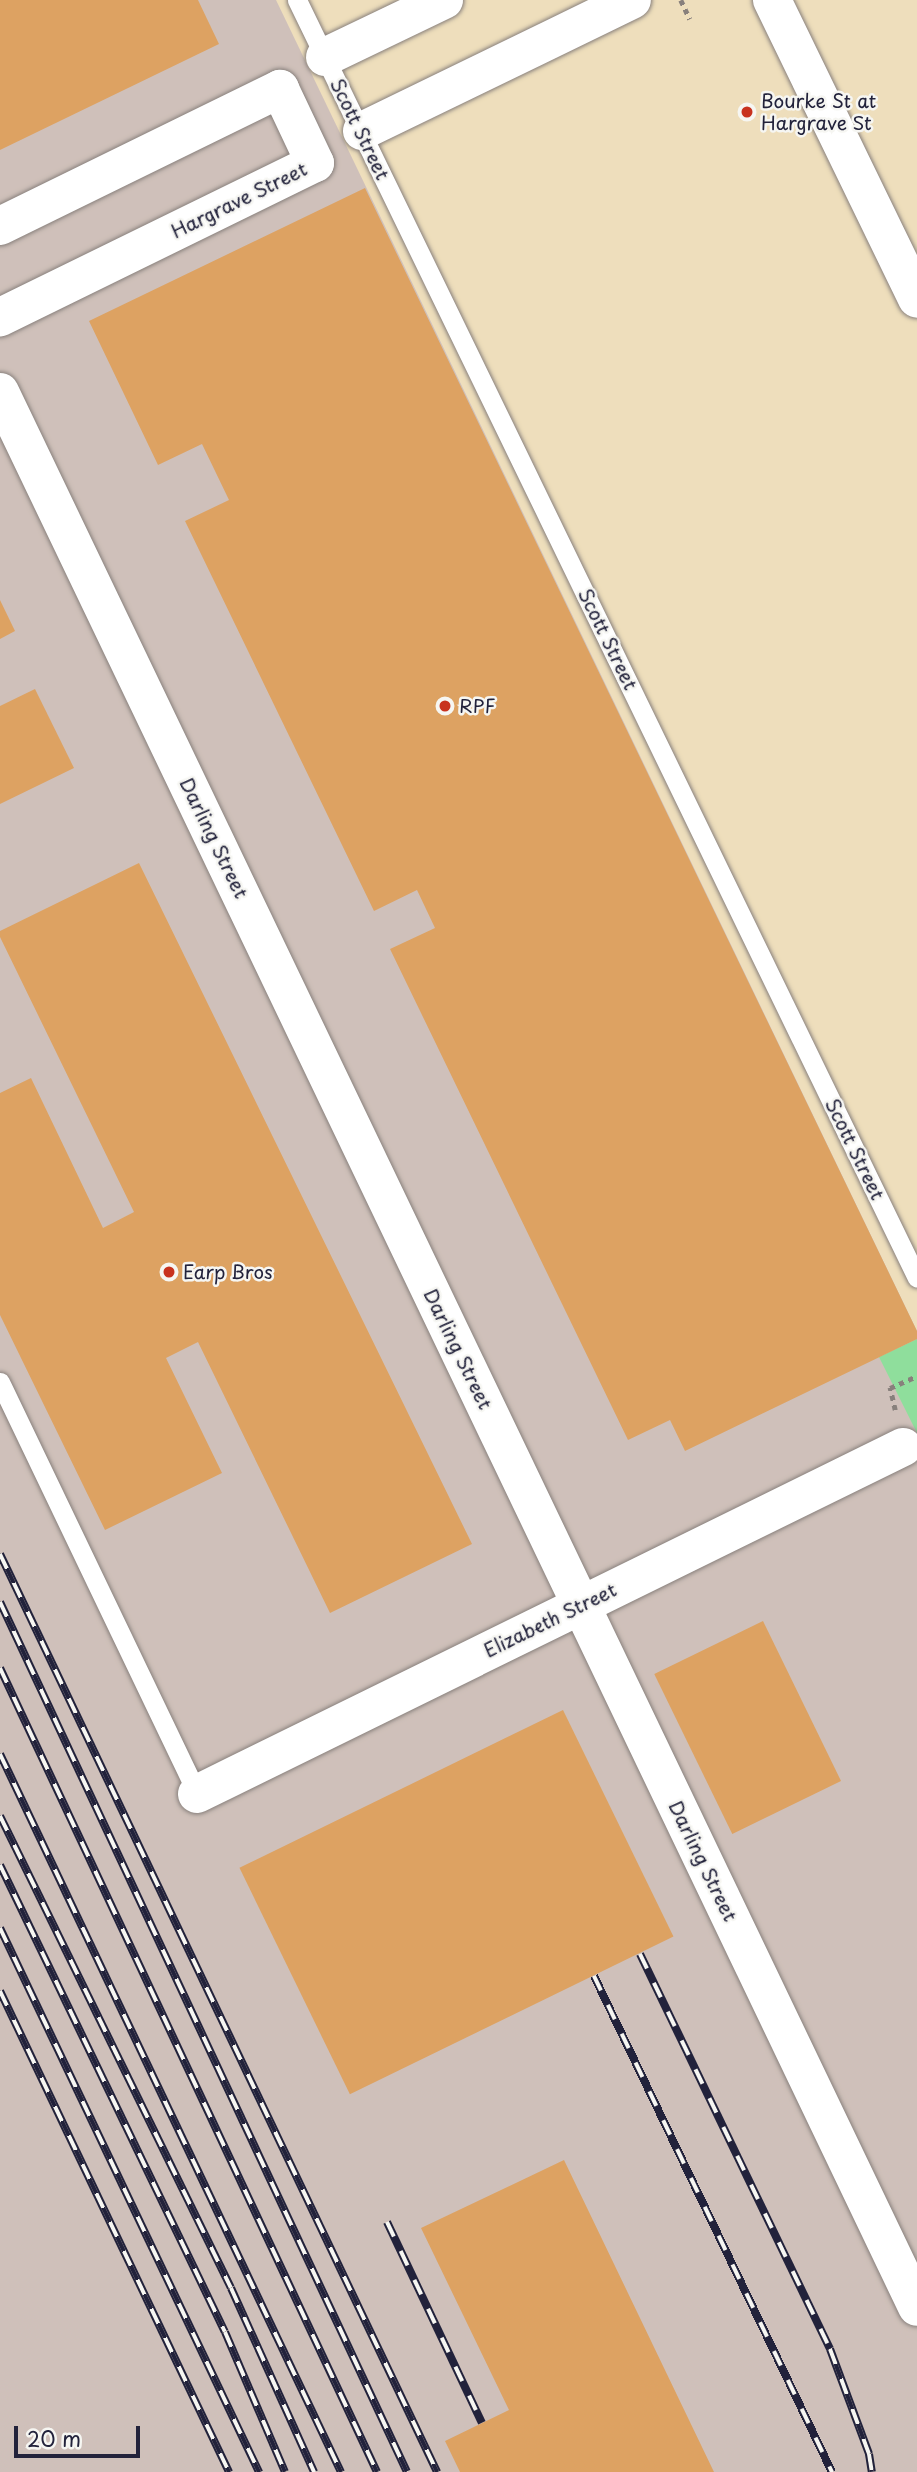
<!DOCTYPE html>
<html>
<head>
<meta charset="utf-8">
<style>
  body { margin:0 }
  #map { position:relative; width:917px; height:2472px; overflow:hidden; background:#eedebc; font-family:"Playpen Sans",sans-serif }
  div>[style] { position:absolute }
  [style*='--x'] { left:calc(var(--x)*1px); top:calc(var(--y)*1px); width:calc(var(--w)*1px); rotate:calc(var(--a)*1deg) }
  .industrial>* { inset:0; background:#cfc0ba }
  .green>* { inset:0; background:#8fde9c }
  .building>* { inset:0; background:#dda262; transform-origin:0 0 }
  .path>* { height:4.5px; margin-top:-2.25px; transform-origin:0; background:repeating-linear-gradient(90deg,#88807c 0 5px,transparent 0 10px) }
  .roads { filter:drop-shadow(0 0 2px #88807c) drop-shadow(0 0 2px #88807c) }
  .lane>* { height:19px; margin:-9.5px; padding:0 9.5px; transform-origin:9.5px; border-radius:9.5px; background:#fff }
  .street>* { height:38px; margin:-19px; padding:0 19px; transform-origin:19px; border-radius:19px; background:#fff }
  .rail>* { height:8px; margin-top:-4px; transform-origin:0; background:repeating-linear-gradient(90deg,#f6f6f2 0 16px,#22223b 0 32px); box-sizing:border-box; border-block:2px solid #22223b }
  .dots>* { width:19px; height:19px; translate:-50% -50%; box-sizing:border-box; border:4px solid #f6f6f2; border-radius:50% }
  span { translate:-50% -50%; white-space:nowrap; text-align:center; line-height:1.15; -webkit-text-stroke:5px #f6f6f2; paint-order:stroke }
  .poi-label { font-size:19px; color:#22223b }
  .left { translate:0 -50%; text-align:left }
  .street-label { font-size:19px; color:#22223b }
  .scale { position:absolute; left:14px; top:2426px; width:126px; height:32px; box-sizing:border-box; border:4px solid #22223b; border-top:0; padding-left:9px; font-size:21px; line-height:24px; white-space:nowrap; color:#22223b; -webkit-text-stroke:5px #f6f6f2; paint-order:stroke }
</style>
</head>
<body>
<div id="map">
  <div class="industrial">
    <div style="clip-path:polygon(0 0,276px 0,917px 1331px,917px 2472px,0 2472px)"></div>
  </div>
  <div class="green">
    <div style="clip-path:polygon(917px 1339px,917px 1433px,879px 1357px)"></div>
  </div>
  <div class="building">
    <div style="clip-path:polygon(0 0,198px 0,219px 44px,0 150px)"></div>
    <div style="clip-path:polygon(365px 188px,917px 1331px,917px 1339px,685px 1451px,670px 1420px,628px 1440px,390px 949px,435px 928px,417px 890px,374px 911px,185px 521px,229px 500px,202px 444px,158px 465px,89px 321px)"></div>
    <div style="clip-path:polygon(0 600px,15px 631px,0 639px)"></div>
    <div style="clip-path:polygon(35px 689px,74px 768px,0 804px,0 706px)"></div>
    <div style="clip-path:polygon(139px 863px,472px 1544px,330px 1613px,198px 1342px,166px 1358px,222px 1473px,105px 1530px,0 1315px,0 1093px,31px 1078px,103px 1228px,134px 1212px,0 937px,0 931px)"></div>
    <div style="left:763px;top:1621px;width:178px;height:121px;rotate:64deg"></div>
    <div style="left:563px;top:1710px;width:252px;height:360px;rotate:64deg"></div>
    <div style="clip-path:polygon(564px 2160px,714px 2472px,460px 2472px,445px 2441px,509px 2410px,421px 2228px)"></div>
  </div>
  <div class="path">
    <div style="--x:681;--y:0;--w:21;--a:65"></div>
    <div style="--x:895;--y:1410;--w:23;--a:-103"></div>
    <div style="--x:890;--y:1388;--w:30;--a:-24"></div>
  </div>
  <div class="roads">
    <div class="lane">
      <div style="--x:297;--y:0;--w:1420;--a:64.12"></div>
      <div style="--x:0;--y:1382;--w:457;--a:64.4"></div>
    </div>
    <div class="street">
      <div style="--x:772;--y:0;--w:332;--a:64.1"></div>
      <div style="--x:325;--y:57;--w:132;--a:-25.6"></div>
      <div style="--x:362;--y:131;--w:300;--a:-25.9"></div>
      <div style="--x:0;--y:226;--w:312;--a:-26.1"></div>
      <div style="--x:280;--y:89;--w:82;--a:64.7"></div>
      <div style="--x:315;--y:163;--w:351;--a:153.9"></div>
      <div style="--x:0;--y:392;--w:2123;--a:64.41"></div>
      <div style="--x:197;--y:1794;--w:787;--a:-26.17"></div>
    </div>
  </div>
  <div class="rail">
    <div style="--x:0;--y:1554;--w:1017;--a:64.54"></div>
    <div style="--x:0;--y:1602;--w:960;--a:64.93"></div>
    <div style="--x:0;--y:1668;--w:888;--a:64.88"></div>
    <div style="--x:0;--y:1754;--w:795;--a:64.6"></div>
    <div style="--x:0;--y:1816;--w:525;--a:63.92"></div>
    <div style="--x:231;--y:2288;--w:202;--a:65.7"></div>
    <div style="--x:0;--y:1865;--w:518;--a:64.28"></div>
    <div style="--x:225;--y:2332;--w:152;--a:66.8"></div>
    <div style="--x:0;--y:1928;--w:603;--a:64.54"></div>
    <div style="--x:640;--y:1954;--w:438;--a:64.3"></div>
    <div style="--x:830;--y:2349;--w:112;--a:69.6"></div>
    <div style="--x:869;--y:2454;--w:18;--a:81"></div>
    <div style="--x:594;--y:1976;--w:550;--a:64.37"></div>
    <div style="--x:0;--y:1991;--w:533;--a:64.54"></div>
    <div style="--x:387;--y:2222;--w:222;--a:64.7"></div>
  </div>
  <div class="dots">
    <div style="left:747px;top:112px;background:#c8321e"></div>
    <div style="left:445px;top:706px;background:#c8321e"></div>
    <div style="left:169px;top:1272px;background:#c8321e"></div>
  </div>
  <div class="poi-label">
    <span class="left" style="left:761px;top:112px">Bourke St at<br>Hargrave St</span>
    <span class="left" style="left:459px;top:706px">RPF</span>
    <span class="left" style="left:183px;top:1272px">Earp Bros</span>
  </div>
  <div class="street-label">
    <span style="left:360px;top:129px;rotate:64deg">Scott Street</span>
    <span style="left:239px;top:200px;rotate:-26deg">Hargrave Street</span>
    <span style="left:608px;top:639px;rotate:64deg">Scott Street</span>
    <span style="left:214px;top:838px;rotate:64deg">Darling Street</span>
    <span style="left:855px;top:1149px;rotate:64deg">Scott Street</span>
    <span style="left:458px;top:1349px;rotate:64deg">Darling Street</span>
    <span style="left:550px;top:1620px;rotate:-26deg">Elizabeth Street</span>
    <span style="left:703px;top:1861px;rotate:64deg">Darling Street</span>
  </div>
  <div class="scale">20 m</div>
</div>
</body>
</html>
